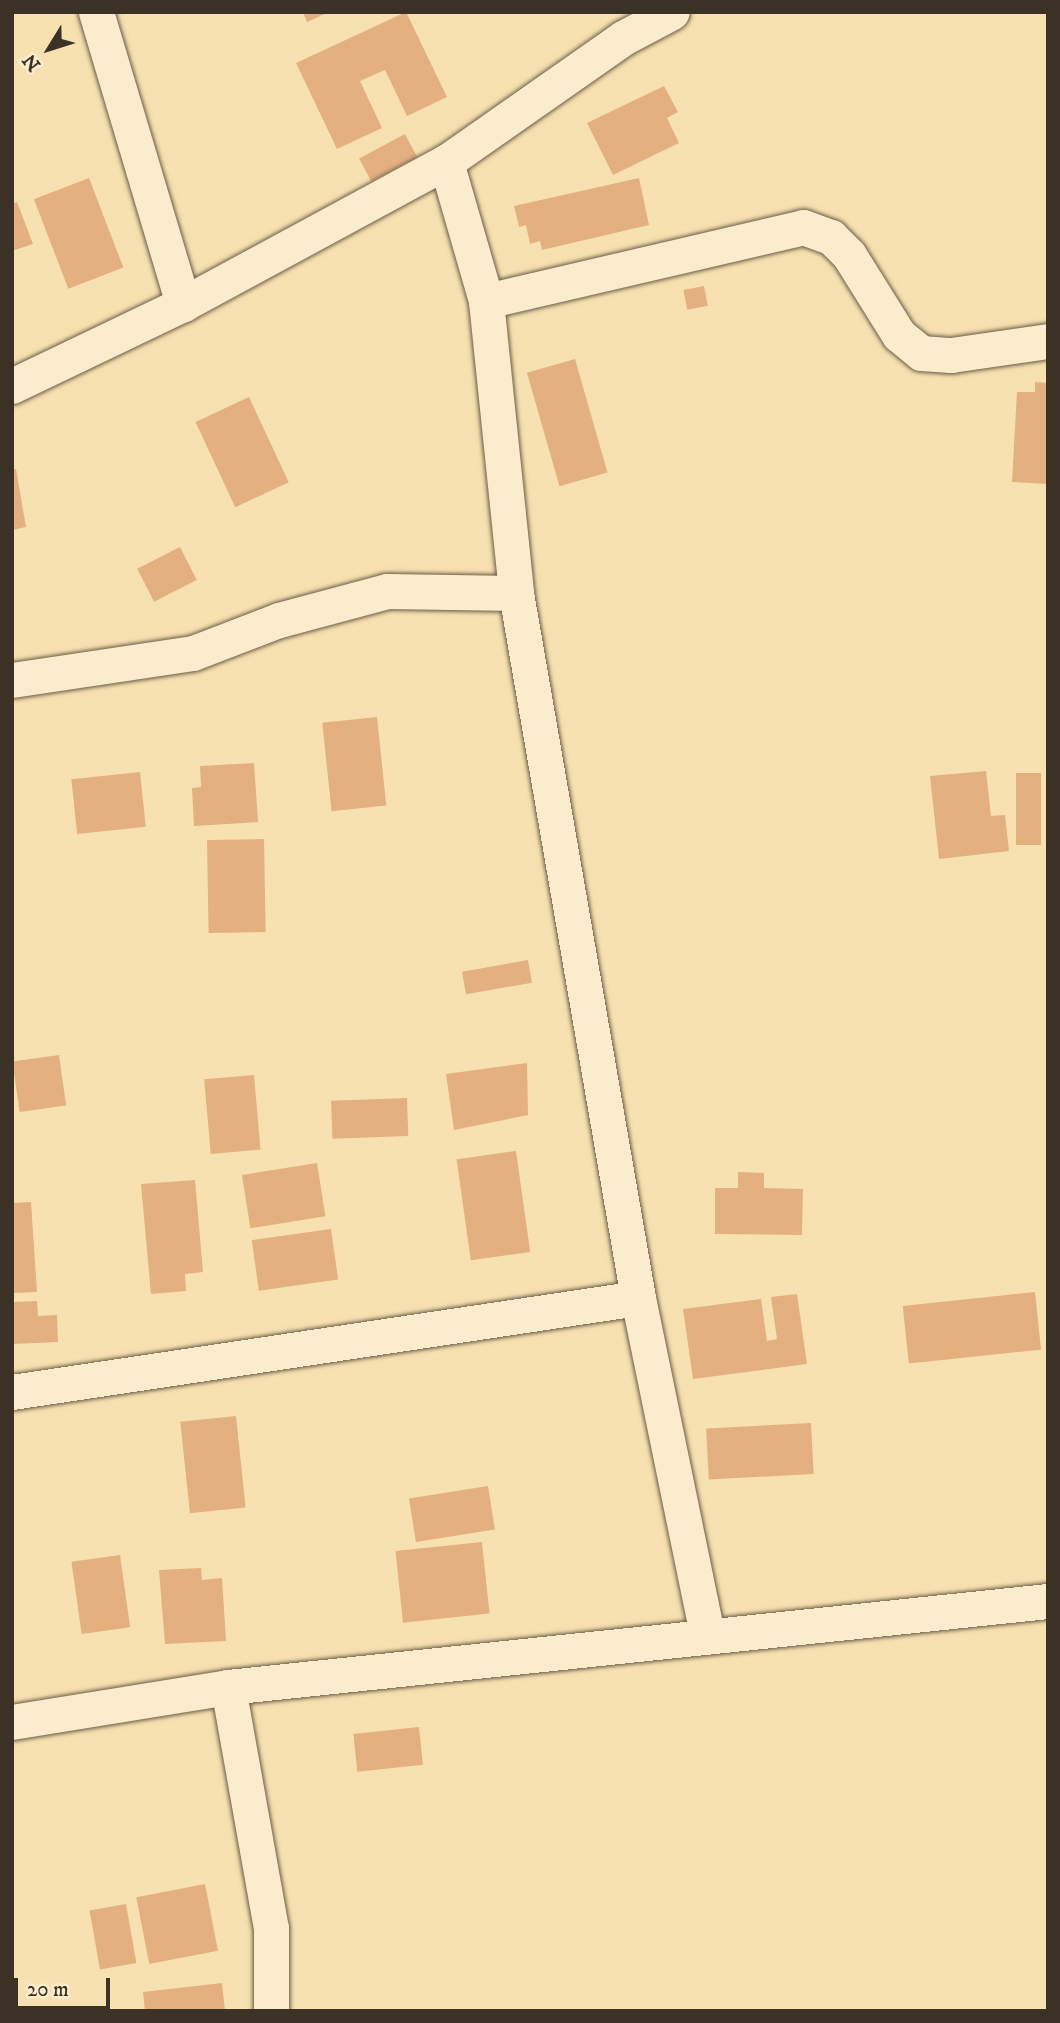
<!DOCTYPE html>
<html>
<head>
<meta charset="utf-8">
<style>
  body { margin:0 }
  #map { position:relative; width:1060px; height:2023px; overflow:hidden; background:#f8e1b0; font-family:"IM FELL DW Pica",serif }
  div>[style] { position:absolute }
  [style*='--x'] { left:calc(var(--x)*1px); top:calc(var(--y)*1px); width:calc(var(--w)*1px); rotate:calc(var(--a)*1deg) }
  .building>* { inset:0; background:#e4b080; transform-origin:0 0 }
  .roads { filter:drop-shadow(0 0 2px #6a5d48) drop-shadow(0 0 2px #6a5d48) }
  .minor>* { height:35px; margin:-17.5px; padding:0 17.5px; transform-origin:17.5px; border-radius:17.5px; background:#faeccc }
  span { translate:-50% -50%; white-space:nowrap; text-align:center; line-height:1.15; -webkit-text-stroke:7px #faeccc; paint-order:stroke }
  .frame { position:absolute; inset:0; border:14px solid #3b3125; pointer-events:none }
  .north { position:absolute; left:14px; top:14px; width:70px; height:70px; -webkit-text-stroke:5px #faeccc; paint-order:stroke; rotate:232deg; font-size:19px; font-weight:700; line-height:28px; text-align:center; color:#3b3125 }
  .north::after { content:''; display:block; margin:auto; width:24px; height:32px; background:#3b3125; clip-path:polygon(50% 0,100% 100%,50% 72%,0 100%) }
  .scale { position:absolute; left:14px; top:1978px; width:96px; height:32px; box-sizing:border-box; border:4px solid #3b3125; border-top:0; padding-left:9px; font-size:21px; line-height:24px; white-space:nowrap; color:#3b3125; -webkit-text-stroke:5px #faeccc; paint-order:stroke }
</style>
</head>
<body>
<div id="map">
  <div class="building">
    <div style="clip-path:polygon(303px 12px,329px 12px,307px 22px)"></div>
    <div style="clip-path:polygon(406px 12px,447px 97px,407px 116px,385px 70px,360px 81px,382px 128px,337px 149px,296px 63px)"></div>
    <div style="clip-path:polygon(664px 86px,678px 112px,667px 118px,679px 143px,613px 175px,587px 123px)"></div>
    <div style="left:405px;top:134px;width:26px;height:52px;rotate:62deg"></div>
    <div style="left:89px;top:178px;width:96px;height:59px;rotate:69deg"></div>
    <div style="clip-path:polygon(639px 178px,649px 225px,542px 250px,540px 241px,530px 244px,526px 225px,519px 227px,514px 206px)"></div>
    <div style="clip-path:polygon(17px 202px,33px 244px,12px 251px,12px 204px)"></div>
    <div style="left:704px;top:286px;width:20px;height:21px;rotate:79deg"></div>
    <div style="left:575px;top:359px;width:118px;height:50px;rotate:74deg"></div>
    <div style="clip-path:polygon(1035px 382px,1048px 383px,1048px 484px,1012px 482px,1017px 392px,1035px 392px)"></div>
    <div style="left:249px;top:397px;width:94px;height:59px;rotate:65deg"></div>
    <div style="clip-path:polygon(16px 469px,26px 527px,12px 530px,12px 470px)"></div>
    <div style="left:180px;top:547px;width:37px;height:48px;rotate:63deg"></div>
    <div style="left:377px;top:717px;width:89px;height:55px;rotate:84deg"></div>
    <div style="clip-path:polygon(254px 763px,258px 822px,194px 826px,192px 788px,201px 787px,200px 766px)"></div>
    <div style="clip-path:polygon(986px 771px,991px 816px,1005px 815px,1009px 851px,939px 859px,930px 776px)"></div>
    <div style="left:140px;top:772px;width:55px;height:69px;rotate:84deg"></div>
    <div style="left:1016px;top:773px;width:25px;height:72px"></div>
    <div style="left:264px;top:839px;width:93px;height:57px;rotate:89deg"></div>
    <div style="left:528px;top:960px;width:23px;height:67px;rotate:80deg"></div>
    <div style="left:59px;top:1055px;width:51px;height:47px;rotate:82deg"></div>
    <div style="clip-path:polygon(527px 1063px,528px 1115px,454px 1130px,446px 1074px)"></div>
    <div style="left:254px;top:1075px;width:75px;height:50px;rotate:85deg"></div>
    <div style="left:407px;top:1098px;width:38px;height:76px;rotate:88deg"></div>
    <div style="left:516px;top:1151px;width:102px;height:60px;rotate:82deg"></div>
    <div style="left:317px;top:1163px;width:54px;height:76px;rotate:81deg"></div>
    <div style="clip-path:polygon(738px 1172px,764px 1173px,764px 1188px,803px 1189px,802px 1235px,715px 1234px,715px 1188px,738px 1188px)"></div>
    <div style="clip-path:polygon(195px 1180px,203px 1272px,185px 1274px,186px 1291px,151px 1294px,141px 1184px)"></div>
    <div style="clip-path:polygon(31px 1202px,37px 1292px,12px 1293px,12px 1203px)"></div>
    <div style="left:331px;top:1229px;width:51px;height:80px;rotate:82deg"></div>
    <div style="left:1035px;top:1292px;width:58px;height:133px;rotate:84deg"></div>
    <div style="clip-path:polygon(797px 1294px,807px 1364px,693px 1379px,683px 1309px,761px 1299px,767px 1341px,777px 1339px,771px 1297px)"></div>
    <div style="clip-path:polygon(37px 1301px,38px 1316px,57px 1315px,58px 1342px,12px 1344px,12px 1302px)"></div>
    <div style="left:236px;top:1416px;width:92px;height:56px;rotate:84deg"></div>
    <div style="left:811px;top:1423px;width:51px;height:105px;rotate:87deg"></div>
    <div style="left:488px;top:1486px;width:44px;height:80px;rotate:81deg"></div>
    <div style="left:482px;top:1542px;width:72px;height:87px;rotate:84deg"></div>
    <div style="left:120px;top:1555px;width:73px;height:49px;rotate:82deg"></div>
    <div style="clip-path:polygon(201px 1568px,202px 1580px,222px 1578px,226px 1641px,165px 1644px,159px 1570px)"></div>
    <div style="left:419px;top:1727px;width:38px;height:66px;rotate:84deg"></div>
    <div style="left:205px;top:1884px;width:68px;height:70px;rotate:79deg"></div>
    <div style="left:126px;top:1904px;width:60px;height:37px;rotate:80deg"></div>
    <div style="clip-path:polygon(222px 1983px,225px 2011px,145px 2011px,143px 1992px)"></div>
  </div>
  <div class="roads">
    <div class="minor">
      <div style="--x:96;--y:12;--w:305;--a:73.4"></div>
      <div style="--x:446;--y:162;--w:145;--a:73.9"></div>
      <div style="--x:486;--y:301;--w:294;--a:84.1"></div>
      <div style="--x:486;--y:301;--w:326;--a:-13.1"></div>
      <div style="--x:803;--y:227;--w:30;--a:20"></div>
      <div style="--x:831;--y:237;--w:25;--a:45"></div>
      <div style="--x:849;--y:255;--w:94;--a:58"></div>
      <div style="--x:899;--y:335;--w:28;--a:39"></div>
      <div style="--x:921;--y:353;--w:30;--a:4"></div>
      <div style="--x:951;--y:355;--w:98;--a:-8.2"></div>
      <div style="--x:12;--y:386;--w:190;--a:-25.6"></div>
      <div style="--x:183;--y:304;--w:299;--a:-28.4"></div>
      <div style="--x:446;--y:162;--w:216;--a:-35"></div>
      <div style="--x:623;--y:38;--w:55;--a:-28"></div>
      <div style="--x:12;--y:680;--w:183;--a:-8.5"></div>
      <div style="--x:193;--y:653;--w:92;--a:-21"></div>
      <div style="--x:279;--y:620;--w:112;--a:-15"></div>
      <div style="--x:387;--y:591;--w:129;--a:0.9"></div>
      <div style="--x:516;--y:593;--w:715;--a:80.18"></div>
      <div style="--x:638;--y:1298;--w:343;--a:78.4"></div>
      <div style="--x:12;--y:1392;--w:633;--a:-8.54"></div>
      <div style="--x:228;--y:1687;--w:245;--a:79.9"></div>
      <div style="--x:271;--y:1928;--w:83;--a:90"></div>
      <div style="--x:12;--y:1722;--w:219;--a:-9.2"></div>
      <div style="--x:228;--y:1687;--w:824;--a:-5.99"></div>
    </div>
  </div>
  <div class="frame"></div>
  <div class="north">N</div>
  <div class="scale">20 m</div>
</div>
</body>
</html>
